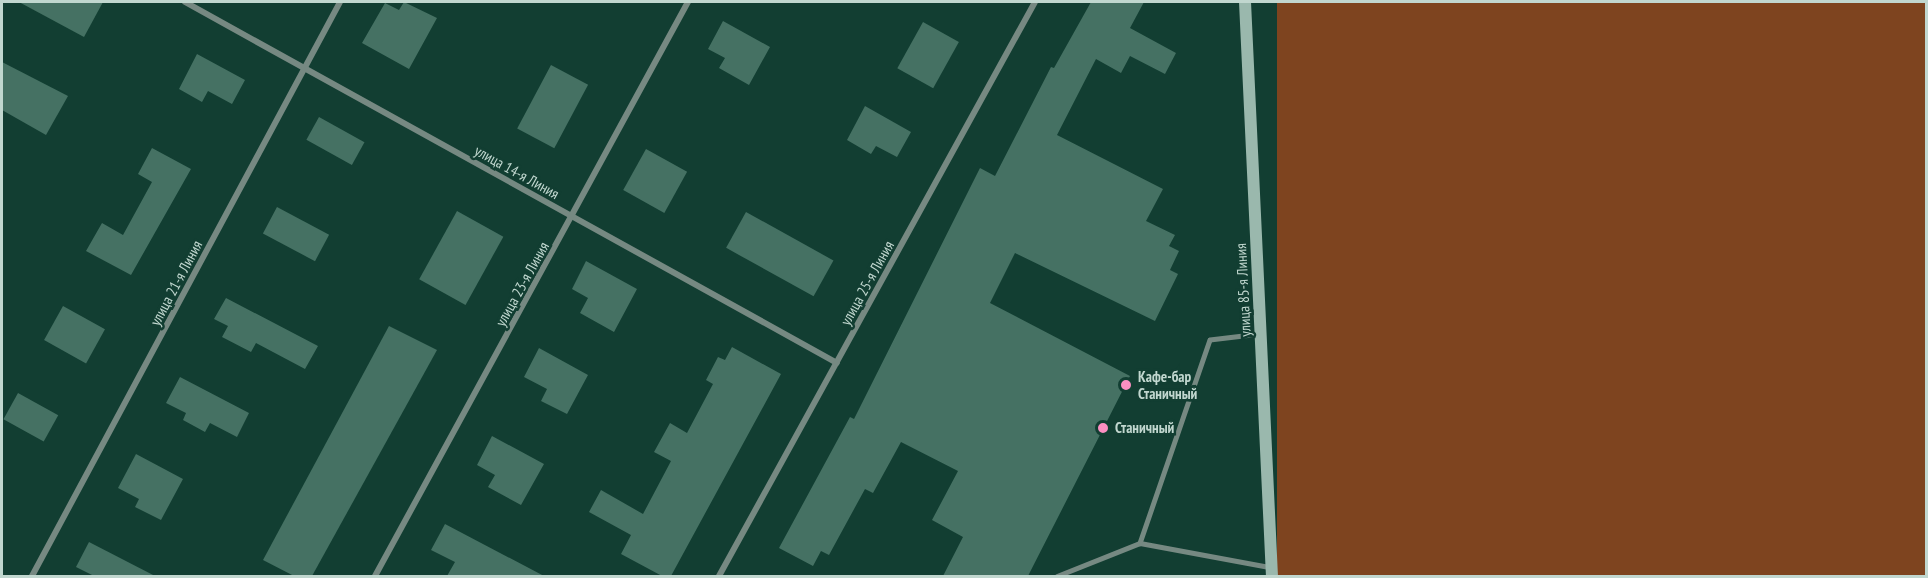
<!DOCTYPE html>
<html>
<head>
<meta charset="utf-8">
<style>
  body { margin:0 }
  #map { position:relative; width:1928px; height:578px; overflow:hidden; background:#123e32; font-family:"PT Sans Narrow",sans-serif }
  div>[style] { position:absolute }
  [style*='--x'] { left:calc(var(--x)*1px); top:calc(var(--y)*1px); width:calc(var(--w)*1px); rotate:calc(var(--a)*1deg) }
  .green>* { inset:0; background:#7e441f; transform-origin:0 0 }
  .building>* { inset:0; background:#457163; transform-origin:0 0 }
  .lane>* { height:4.5px; margin:-2.25px; padding:0 2.25px; transform-origin:2.25px; border-radius:2.25px; background:#768982 }
  .street>* { height:6px; margin:-3px; padding:0 3px; transform-origin:3px; border-radius:3px; background:#768982 }
  .secondary>* { height:12px; margin:-6px; padding:0 6px; transform-origin:6px; border-radius:6px; background:#9ab8ad }
  .dots>* { width:16px; height:16px; translate:-50% -50%; box-sizing:border-box; border:3px solid #123e32; border-radius:50% }
  span { translate:-50% -50%; white-space:nowrap; text-align:center; line-height:1.15; -webkit-text-stroke:5px #123e32; paint-order:stroke }
  .street-label { font-size:15px; color:#c1d7cf }
  .poi-label { font-size:15px; color:#c1d7cf; font-weight:700 }
  .left { translate:0 -50%; text-align:left }
  .frame { position:absolute; inset:0; border:3px solid #c1d7cf; pointer-events:none }
</style>
</head>
<body>
<div id="map">
  <div class="green">
    <div style="left:1277px;top:2px;width:649px;height:575px"></div>
  </div>
  <div class="building">
    <div style="clip-path:polygon(19px 2px,103px 2px,84px 37px)"></div>
    <div style="clip-path:polygon(404px 2px,437px 18px,409px 69px,362px 43px,385px 3px,399px 10px)"></div>
    <div style="clip-path:polygon(1091px 2px,1144px 2px,1130px 28px,1176px 53px,1165px 74px,1130px 56px,1121px 73px,1096px 59px,1057px 135px,1163px 189px,1146px 221px,1175px 235px,1169px 246px,1179px 251px,1170px 270px,1178px 274px,1155px 321px,1015px 253px,990px 303px,1130px 376px,1028px 576px,943px 576px,963px 537px,932px 520px,958px 471px,901px 442px,873px 493px,865px 489px,829px 555px,821px 551px,813px 566px,779px 548px,850px 417px,854px 419px,980px 168px,995px 176px,1051px 67px,1054px 68px)"></div>
    <div style="clip-path:polygon(723px 21px,770px 47px,749px 85px,719px 68px,725px 58px,708px 49px)"></div>
    <div style="left:923px;top:22px;width:41px;height:53px;rotate:29deg"></div>
    <div style="clip-path:polygon(197px 54px,245px 80px,232px 104px,208px 91px,202px 102px,179px 89px)"></div>
    <div style="clip-path:polygon(2px 62px,68px 96px,46px 135px,2px 110px)"></div>
    <div style="left:551px;top:65px;width:42px;height:72px;rotate:28deg"></div>
    <div style="clip-path:polygon(865px 106px,911px 132px,897px 157px,876px 146px,871px 154px,847px 140px)"></div>
    <div style="left:319px;top:117px;width:52px;height:26px;rotate:29deg"></div>
    <div style="clip-path:polygon(152px 148px,191px 169px,131px 275px,86px 251px,102px 223px,123px 235px,152px 182px,138px 174px)"></div>
    <div style="left:646px;top:149px;width:47px;height:47px;rotate:29deg"></div>
    <div style="left:277px;top:207px;width:59px;height:30px;rotate:28deg"></div>
    <div style="left:457px;top:211px;width:53px;height:78px;rotate:29deg"></div>
    <div style="left:746px;top:212px;width:100px;height:41px;rotate:29deg"></div>
    <div style="clip-path:polygon(586px 261px,637px 289px,614px 332px,580px 313px,588px 298px,572px 289px)"></div>
    <div style="clip-path:polygon(226px 298px,318px 346px,305px 369px,256px 343px,251px 352px,222px 337px,228px 326px,214px 319px)"></div>
    <div style="left:63px;top:306px;width:48px;height:39px;rotate:29deg"></div>
    <div style="clip-path:polygon(389px 326px,437px 350px,312px 576px,294px 576px,263px 560px)"></div>
    <div style="clip-path:polygon(732px 347px,781px 374px,671px 576px,662px 576px,621px 554px,631px 535px,589px 512px,601px 490px,643px 514px,671px 461px,654px 452px,670px 423px,687px 433px,713px 384px,706px 380px,718px 357px,725px 360px)"></div>
    <div style="clip-path:polygon(539px 348px,588px 375px,567px 414px,541px 401px,547px 389px,524px 377px)"></div>
    <div style="clip-path:polygon(180px 377px,249px 413px,237px 437px,210px 423px,205px 432px,183px 420px,186px 413px,166px 403px)"></div>
    <div style="left:18px;top:393px;width:46px;height:30px;rotate:29deg"></div>
    <div style="clip-path:polygon(492px 436px,544px 464px,521px 505px,488px 487px,495px 475px,477px 465px)"></div>
    <div style="clip-path:polygon(136px 454px,183px 479px,161px 520px,135px 507px,139px 499px,118px 488px)"></div>
    <div style="clip-path:polygon(445px 524px,544px 576px,447px 576px,455px 562px,431px 550px)"></div>
    <div style="clip-path:polygon(89px 542px,155px 576px,94px 576px,76px 567px)"></div>
  </div>
  <div class="lane">
    <div style="--x:1260;--y:334;--w:50;--a:173.2"></div>
    <div style="--x:1210;--y:340;--w:215;--a:109"></div>
    <div style="--x:1140;--y:543;--w:131;--a:10.5"></div>
    <div style="--x:1057;--y:576;--w:89;--a:-21.7"></div>
  </div>
  <div class="street">
    <div style="--x:185;--y:2;--w:745;--a:28.97"></div>
    <div style="--x:32;--y:576;--w:651;--a:-61.78"></div>
    <div style="--x:375;--y:576;--w:654;--a:-61.4"></div>
    <div style="--x:719;--y:576;--w:655;--a:-61.17"></div>
  </div>
  <div class="secondary">
    <div style="--x:1245;--y:2;--w:575;--a:87.31"></div>
  </div>
  <div class="dots">
    <div style="left:1126px;top:385px;background:#fc8fc2"></div>
    <div style="left:1103px;top:428px;background:#fc8fc2"></div>
  </div>
  <div class="street-label">
    <span style="left:517px;top:172px;rotate:29deg">улица 14-я Линия</span>
    <span style="left:176px;top:283px;rotate:-62deg">улица 21-я Линия</span>
    <span style="left:867px;top:283px;rotate:-61deg">улица 25-я Линия</span>
    <span style="left:522px;top:284px;rotate:-61deg">улица 23-я Линия</span>
    <span style="left:1243px;top:290px;rotate:-93deg">улица 85-я Линия</span>
  </div>
  <div class="poi-label">
    <span class="left" style="left:1138px;top:385px">Кафе-бар<br>Станичный</span>
    <span class="left" style="left:1115px;top:428px">Станичный</span>
  </div>
  <div class="frame"></div>
</div>
</body>
</html>
